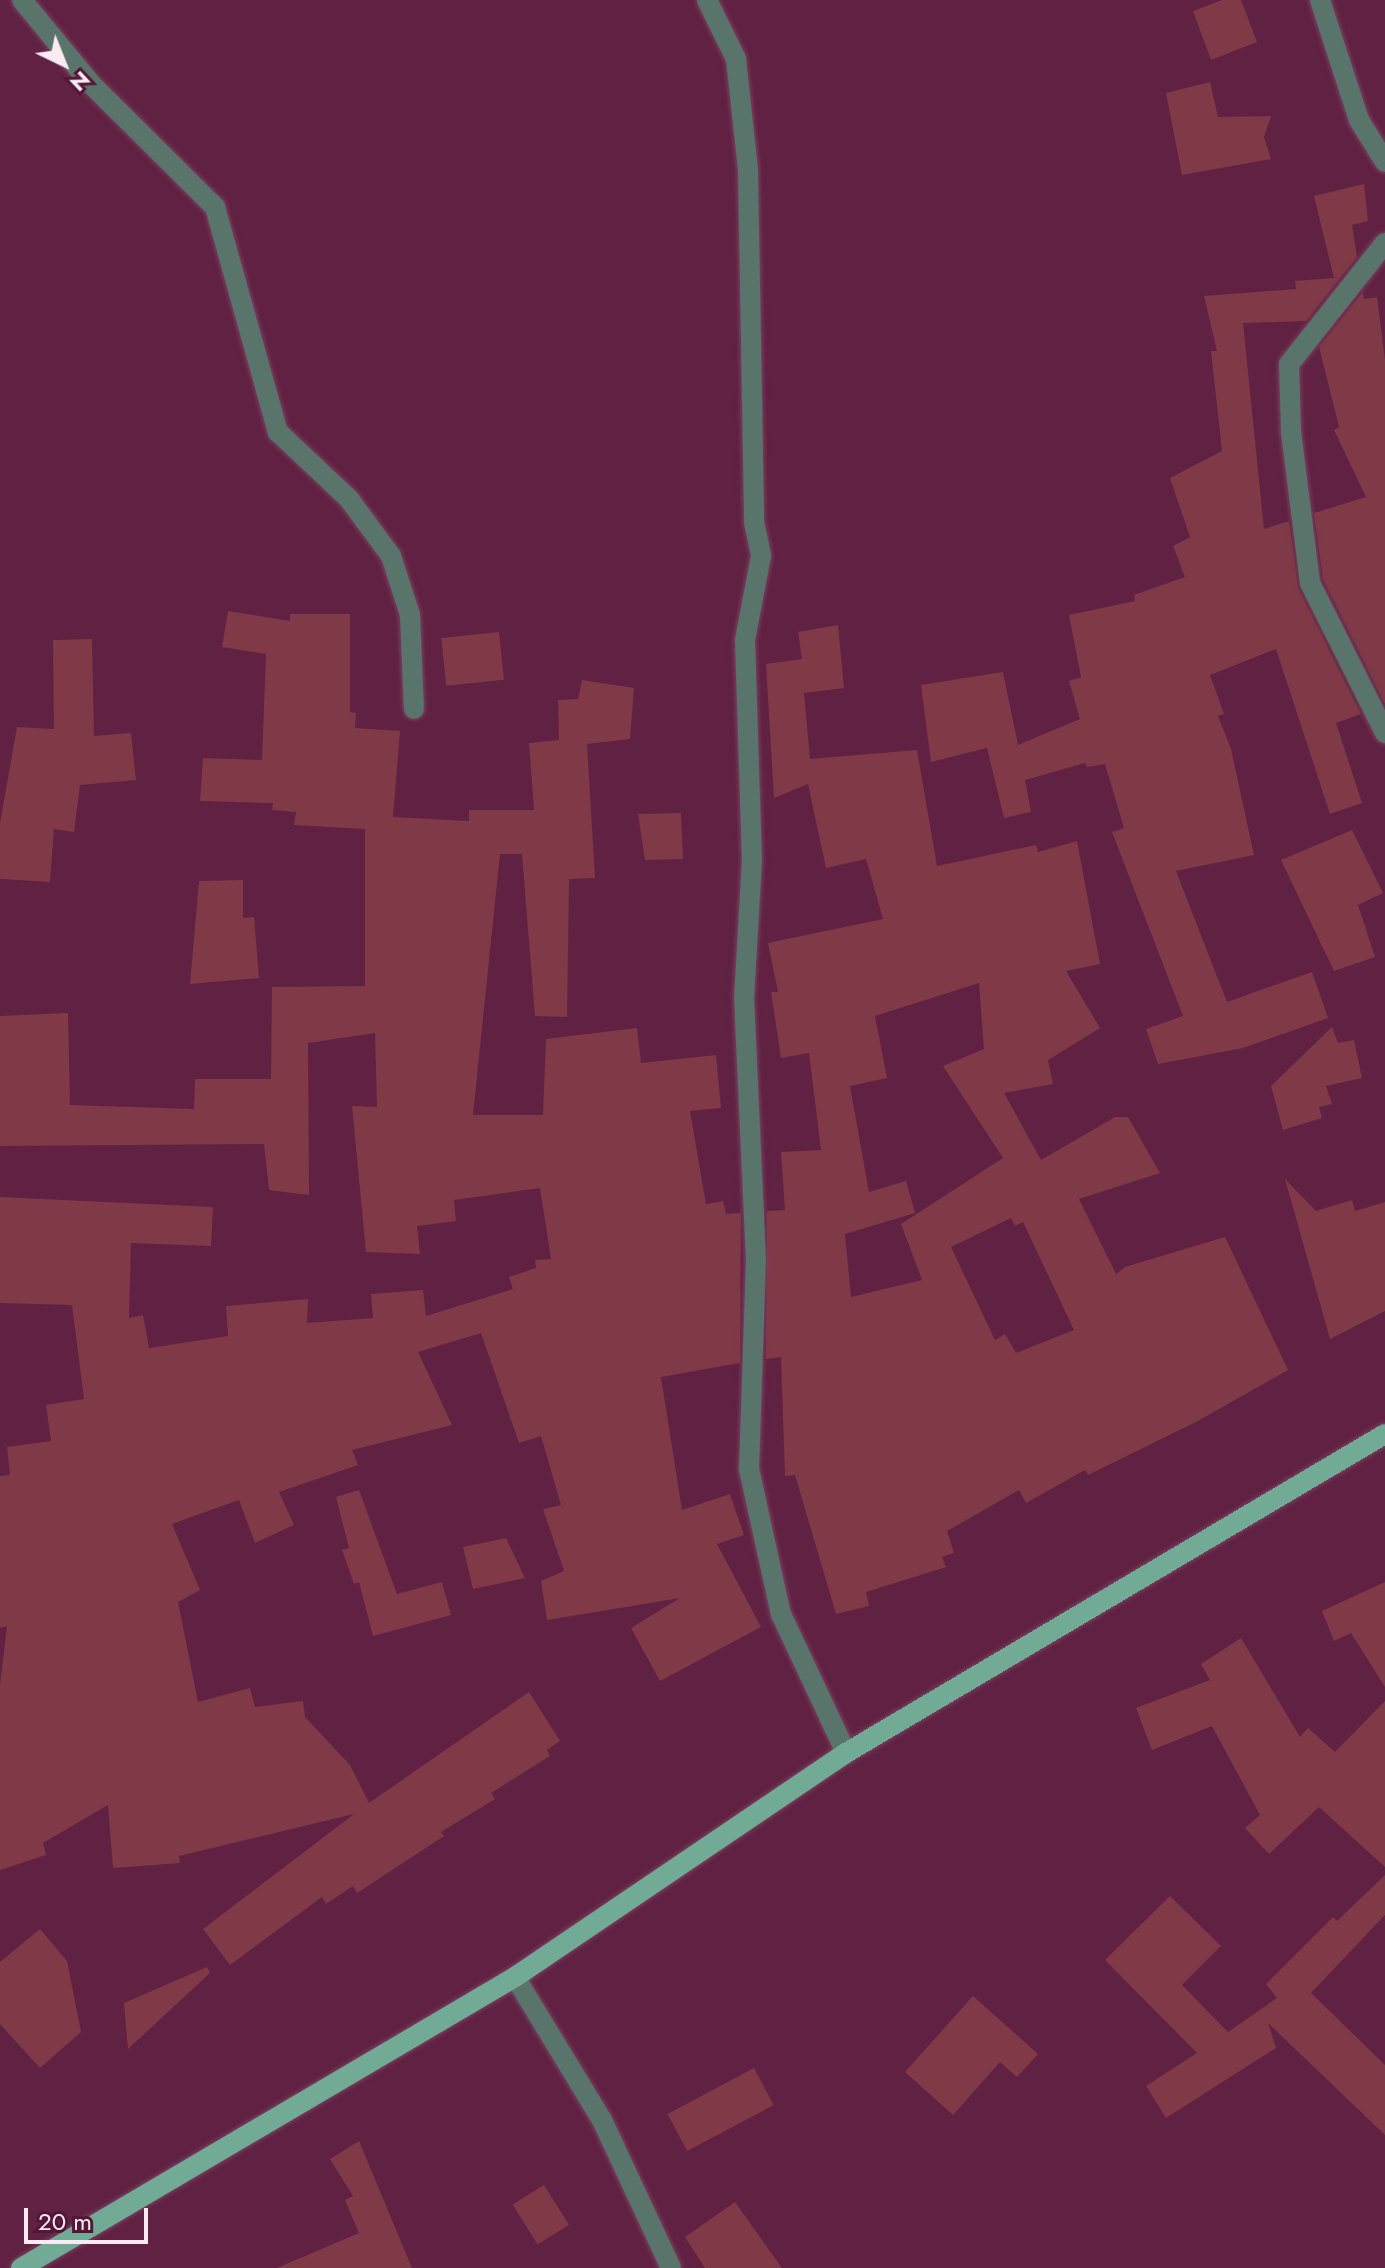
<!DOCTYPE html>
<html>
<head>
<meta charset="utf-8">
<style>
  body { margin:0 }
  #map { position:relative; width:1385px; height:2268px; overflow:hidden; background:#602143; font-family:Jost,sans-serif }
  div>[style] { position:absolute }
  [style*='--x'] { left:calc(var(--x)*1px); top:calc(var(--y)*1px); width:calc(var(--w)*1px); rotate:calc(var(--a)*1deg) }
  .building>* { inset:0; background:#803946; transform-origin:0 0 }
  .roads { filter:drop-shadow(0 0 2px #79415f) drop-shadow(0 0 2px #79415f) }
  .minor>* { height:20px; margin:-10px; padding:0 10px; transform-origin:10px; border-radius:10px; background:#59746a }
  .major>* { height:20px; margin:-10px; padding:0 10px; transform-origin:10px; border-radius:10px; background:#71ab96 }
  span { translate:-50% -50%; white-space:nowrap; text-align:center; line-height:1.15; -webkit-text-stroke:6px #541638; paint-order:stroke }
  .north { position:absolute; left:24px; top:24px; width:80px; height:80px; -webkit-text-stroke:6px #541638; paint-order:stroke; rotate:137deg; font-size:22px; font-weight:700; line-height:32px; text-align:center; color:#faeaf1 }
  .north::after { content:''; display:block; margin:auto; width:28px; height:36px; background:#faeaf1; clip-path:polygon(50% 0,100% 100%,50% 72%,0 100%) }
  .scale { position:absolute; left:24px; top:2208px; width:124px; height:36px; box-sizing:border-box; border:4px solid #faeaf1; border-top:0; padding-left:10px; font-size:24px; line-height:28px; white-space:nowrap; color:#faeaf1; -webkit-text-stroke:6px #541638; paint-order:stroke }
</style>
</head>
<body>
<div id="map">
  <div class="building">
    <div style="clip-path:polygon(1222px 0,1241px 0,1257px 42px,1211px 60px,1193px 11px)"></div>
    <div style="clip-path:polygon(1210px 82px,1218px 117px,1271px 116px,1264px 137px,1271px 159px,1182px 175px,1166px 93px)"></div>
    <div style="clip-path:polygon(1364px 184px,1368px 221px,1352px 225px,1357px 257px,1306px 321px,1243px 323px,1264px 529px,1289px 521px,1298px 588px,1361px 714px,1336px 723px,1362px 803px,1330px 814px,1276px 649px,1210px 675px,1224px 714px,1218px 716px,1231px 749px,1254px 855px,1176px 871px,1227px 1002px,1312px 972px,1328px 1018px,1243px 1048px,1158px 1064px,1146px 1029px,1183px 1016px,1112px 832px,1124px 828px,1105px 764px,1087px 767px,1085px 763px,1025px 780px,1031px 812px,1004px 818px,987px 748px,931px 762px,921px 685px,1003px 672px,1018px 745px,1080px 719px,1069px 681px,1081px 677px,1069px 615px,1135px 601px,1134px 595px,1185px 577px,1173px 546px,1190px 537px,1170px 478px,1222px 451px,1211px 351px,1217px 351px,1204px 296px,1296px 289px,1295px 281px,1334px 278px,1314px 196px)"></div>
    <div style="clip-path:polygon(1363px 292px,1364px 299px,1377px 297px,1385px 360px,1385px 704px,1323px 579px,1314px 513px,1366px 497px,1334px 430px,1339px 427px,1319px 347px)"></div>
    <div style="clip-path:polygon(228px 611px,290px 621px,290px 614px,350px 614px,350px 712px,356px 713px,355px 728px,400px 731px,393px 817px,469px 821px,469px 810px,534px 810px,529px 743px,559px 740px,558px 700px,578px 699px,582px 680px,634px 688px,630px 739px,587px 744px,595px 878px,569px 879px,567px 1017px,535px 1016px,522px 854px,500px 854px,473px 1115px,543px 1115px,546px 1039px,637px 1028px,641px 1063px,716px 1055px,721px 1108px,690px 1111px,706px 1204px,723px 1201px,726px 1214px,741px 1213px,740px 1363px,661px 1377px,682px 1510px,730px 1494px,744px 1535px,717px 1544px,761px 1627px,660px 1681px,631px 1628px,680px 1598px,547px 1620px,541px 1581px,564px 1571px,543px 1509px,561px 1505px,541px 1436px,519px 1443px,481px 1333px,418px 1352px,452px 1425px,352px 1450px,358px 1465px,279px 1492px,294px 1525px,255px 1543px,239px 1500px,172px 1524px,200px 1590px,178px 1602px,198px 1702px,250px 1688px,255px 1707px,303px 1701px,305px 1717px,350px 1765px,369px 1803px,529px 1692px,560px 1741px,547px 1750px,550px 1756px,491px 1793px,495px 1799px,441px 1832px,444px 1836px,357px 1893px,353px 1886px,326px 1904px,322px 1897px,230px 1965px,203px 1929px,354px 1814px,179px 1856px,180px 1863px,113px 1868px,108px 1805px,43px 1843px,46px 1855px,0 1870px,0 1685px,7px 1626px,0 1628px,0 1476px,10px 1475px,7px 1447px,51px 1441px,46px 1405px,84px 1399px,72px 1305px,0 1303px,0 1197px,213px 1207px,211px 1246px,131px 1243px,129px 1318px,143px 1315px,149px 1348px,228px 1336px,226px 1306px,308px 1299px,307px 1323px,373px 1318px,371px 1294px,423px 1290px,426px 1316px,513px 1289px,509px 1277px,536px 1268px,535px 1260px,551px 1259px,540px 1188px,454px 1200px,456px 1221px,417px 1226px,420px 1254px,366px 1252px,352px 1106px,377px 1107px,375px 1033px,308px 1043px,309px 1195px,269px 1190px,264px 1144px,0 1146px,0 1016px,68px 1013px,70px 1105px,194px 1109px,195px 1079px,271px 1079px,272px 987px,365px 986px,365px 829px,294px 825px,296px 812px,272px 810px,273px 803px,200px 801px,203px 758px,262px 760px,266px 654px,222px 647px)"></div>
    <div style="clip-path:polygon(evenodd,838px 625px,844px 688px,804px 693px,810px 759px,917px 750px,937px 866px,1036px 845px,1038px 852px,1077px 841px,1100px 964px,1066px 971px,1100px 1028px,1048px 1060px,1053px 1084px,1004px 1093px,1041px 1160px,1115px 1117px,1128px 1117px,1160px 1173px,1079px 1199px,1116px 1274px,1125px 1267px,1225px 1237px,1288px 1370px,1196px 1422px,1088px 1475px,1085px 1470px,1026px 1503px,1019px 1490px,947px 1531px,954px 1553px,942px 1557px,946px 1567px,866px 1592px,869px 1606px,836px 1614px,795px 1475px,785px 1476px,781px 1357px,766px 1359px,767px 1211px,785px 1210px,781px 1152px,821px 1150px,809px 1053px,781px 1058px,771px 992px,778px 992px,768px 943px,883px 919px,866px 859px,826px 868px,808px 784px,774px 798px,766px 664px,802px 659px,798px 632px,838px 625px,979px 983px,984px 1049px,943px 1066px,1003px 1158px,901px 1224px,922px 1280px,851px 1297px,845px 1234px,915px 1213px,906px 1181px,869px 1192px,850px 1086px,887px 1078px,875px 1016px,979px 983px,838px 625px,1011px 1218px,1015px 1226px,1023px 1222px,1074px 1330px,1016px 1353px,1005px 1334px,995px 1340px,951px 1247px,1011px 1218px)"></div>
    <div style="left:499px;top:632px;width:48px;height:58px;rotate:84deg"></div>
    <div style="clip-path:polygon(92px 639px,94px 736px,131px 733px,136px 780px,80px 785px,74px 832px,54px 829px,50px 882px,0 879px,0 823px,17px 727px,54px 729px,53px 640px)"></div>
    <div style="clip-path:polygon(681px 813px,683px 859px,645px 860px,638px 814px)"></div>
    <div style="clip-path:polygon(1352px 830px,1383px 893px,1358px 905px,1375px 957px,1334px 971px,1281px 860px)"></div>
    <div style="clip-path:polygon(243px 880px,243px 918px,254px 917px,259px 978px,190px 984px,199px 881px)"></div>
    <div style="clip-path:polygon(1332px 1027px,1338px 1043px,1354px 1040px,1362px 1078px,1326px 1086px,1332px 1104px,1319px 1107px,1322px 1118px,1283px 1130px,1271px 1086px)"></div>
    <div style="clip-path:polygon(1285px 1179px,1316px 1211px,1352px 1200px,1355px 1211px,1385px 1202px,1385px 1311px,1330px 1339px)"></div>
    <div style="clip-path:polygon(359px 1490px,397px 1594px,442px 1582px,451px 1615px,373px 1636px,359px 1582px,354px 1584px,342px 1550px,349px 1548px,336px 1497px)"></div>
    <div style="clip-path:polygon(506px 1538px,525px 1578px,473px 1589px,463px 1547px)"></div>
    <div style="clip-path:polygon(1385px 1582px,1385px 1687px,1351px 1633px,1334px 1641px,1322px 1611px)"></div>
    <div style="clip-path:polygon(1241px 1638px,1300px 1737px,1308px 1728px,1335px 1752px,1385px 1701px,1385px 1867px,1319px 1807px,1269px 1854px,1245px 1828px,1260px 1815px,1212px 1726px,1152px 1750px,1136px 1708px,1210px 1680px,1201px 1664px)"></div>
    <div style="clip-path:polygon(1385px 1875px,1385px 1915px,1311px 1993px,1385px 2065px,1385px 2135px,1268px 2023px,1276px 2048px,1166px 2118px,1146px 2086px,1197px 2053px,1105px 1960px,1170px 1896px,1221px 1946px,1182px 1985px,1228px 2032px,1277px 1998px,1266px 1984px,1333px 1917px,1337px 1921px)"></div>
    <div style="clip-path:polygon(40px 1929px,67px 1961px,81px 2032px,40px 2068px,0 2024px,0 1962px)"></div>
    <div style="clip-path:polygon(207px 1967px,210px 1973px,128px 2049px,124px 2003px)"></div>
    <div style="clip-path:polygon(973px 1996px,1038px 2054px,1017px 2077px,1000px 2062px,953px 2115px,905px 2072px)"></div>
    <div style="left:754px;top:2068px;width:42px;height:98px;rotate:62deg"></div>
    <div style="clip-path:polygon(359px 2141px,412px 2268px,277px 2268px,359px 2233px,345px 2200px,353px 2196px,330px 2159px)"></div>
    <div style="left:544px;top:2185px;width:47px;height:37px;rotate:58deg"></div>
    <div style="clip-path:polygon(735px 2202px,782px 2268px,705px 2268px,685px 2237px)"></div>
  </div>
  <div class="roads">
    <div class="minor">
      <div style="--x:22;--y:0;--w:109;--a:50.6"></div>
      <div style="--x:91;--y:84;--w:175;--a:44.8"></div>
      <div style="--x:215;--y:207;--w:234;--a:74.4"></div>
      <div style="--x:278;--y:432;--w:98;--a:43.3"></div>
      <div style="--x:349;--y:499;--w:71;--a:53.6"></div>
      <div style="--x:391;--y:556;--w:62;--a:72.1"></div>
      <div style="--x:410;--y:615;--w:94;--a:87.6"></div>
      <div style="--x:707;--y:0;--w:66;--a:63.8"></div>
      <div style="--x:736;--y:59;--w:112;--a:83.8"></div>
      <div style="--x:748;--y:170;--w:352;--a:89"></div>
      <div style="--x:754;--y:522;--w:35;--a:78"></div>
      <div style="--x:761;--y:556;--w:86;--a:100.8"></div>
      <div style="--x:745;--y:640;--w:220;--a:88.2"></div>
      <div style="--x:752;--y:860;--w:137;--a:93.3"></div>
      <div style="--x:744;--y:997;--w:262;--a:87.4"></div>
      <div style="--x:756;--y:1259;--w:210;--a:91.9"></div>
      <div style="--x:749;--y:1469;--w:148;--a:77.6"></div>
      <div style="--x:781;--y:1614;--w:153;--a:64.9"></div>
      <div style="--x:1320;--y:0;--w:126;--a:72"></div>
      <div style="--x:1359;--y:120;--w:49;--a:58.2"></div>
      <div style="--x:1385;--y:243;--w:154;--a:128.4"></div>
      <div style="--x:1289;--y:364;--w:68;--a:88.3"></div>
      <div style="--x:1291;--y:432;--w:152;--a:82.8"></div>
      <div style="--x:1310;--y:583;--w:168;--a:63.4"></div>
      <div style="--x:515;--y:1977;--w:167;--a:58.7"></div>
      <div style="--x:602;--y:2120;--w:163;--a:65"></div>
    </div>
    <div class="major">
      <div style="--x:21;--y:2268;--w:573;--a:-30.5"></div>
      <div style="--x:515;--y:1977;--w:400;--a:-34.1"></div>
      <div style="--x:846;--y:1753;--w:626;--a:-30.62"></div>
    </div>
  </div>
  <div class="north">N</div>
  <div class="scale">20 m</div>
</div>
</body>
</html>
